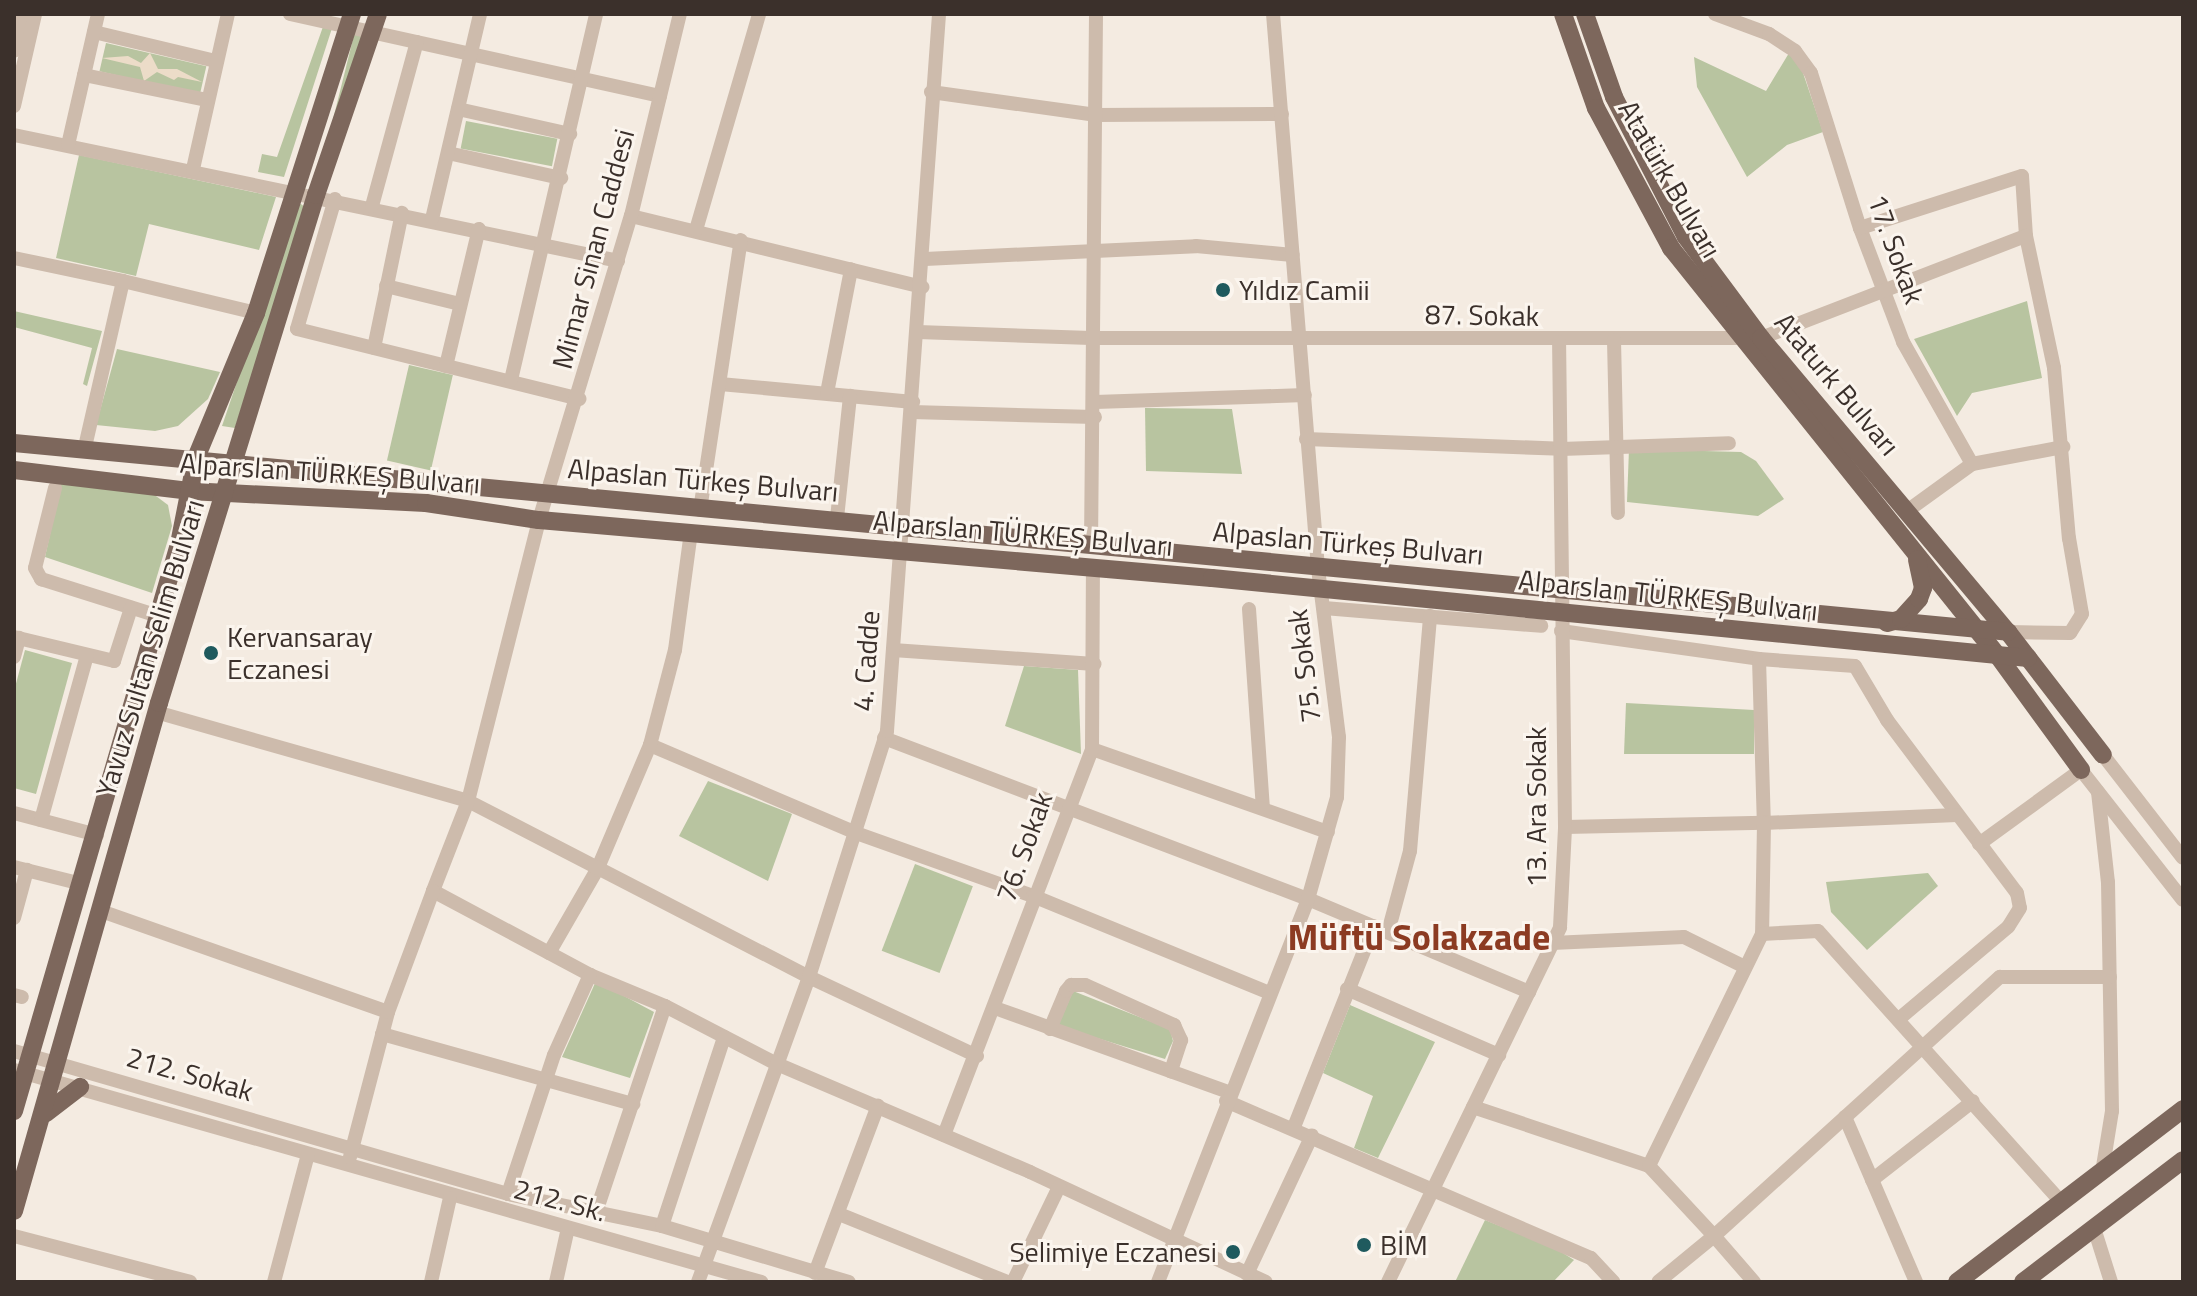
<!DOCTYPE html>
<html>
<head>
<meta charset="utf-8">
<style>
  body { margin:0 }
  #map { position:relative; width:2197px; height:1296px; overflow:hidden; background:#f4ebe1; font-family:"Titillium Web",sans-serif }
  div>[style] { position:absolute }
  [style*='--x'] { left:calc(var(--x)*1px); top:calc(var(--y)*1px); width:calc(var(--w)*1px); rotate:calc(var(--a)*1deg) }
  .green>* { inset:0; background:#b8c4a0; transform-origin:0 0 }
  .plaza>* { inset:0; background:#ecdcc8 }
  .minor>* { height:14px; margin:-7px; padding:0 7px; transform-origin:7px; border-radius:7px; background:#cdbbac }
  .major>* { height:18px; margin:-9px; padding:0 9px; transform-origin:9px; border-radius:9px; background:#7d675c }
  .dots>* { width:22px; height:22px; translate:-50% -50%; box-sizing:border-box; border:4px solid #fbf5ee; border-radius:50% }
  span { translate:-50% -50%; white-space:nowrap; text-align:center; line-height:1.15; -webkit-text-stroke:6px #fbf5ee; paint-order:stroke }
  .street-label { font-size:28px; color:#3b302b }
  .poi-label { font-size:28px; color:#3b302b }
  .left { translate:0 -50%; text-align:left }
  .right { translate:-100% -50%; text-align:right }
  .district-label { font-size:36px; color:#8c3b22; font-weight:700 }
  .frame { position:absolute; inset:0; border:16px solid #3b302b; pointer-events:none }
</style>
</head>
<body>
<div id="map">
  <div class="green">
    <div style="clip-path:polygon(325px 21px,334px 22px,284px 177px,258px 172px,262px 154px,277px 157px)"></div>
    <div style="left:356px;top:27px;width:8px;height:164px;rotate:14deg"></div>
    <div style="left:106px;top:43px;width:103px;height:29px;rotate:13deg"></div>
    <div style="clip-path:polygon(1789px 53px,1802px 70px,1823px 132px,1787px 145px,1747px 177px,1697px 87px,1694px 57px,1766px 91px)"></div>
    <div style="left:466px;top:121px;width:93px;height:28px;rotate:11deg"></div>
    <div style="clip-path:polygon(79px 155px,276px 197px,259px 250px,149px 224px,136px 276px,56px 258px)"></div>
    <div style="clip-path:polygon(298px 202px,305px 207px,235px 428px,222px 426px)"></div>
    <div style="clip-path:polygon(2027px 301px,2042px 378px,1972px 393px,1957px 416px,1914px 339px)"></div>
    <div style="clip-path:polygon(14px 311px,102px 331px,87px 386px,83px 384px,92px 348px,14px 327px)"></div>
    <div style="clip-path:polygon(117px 349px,220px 372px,208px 399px,178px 426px,155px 431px,96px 425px)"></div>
    <div style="left:409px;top:365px;width:45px;height:98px;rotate:13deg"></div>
    <div style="clip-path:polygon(1145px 408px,1232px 409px,1242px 474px,1146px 471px)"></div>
    <div style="clip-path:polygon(1629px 449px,1741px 452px,1756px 461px,1784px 499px,1758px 516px,1627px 502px)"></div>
    <div style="clip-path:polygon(61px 484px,148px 490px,168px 505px,172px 526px,152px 593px,45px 557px)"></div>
    <div style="clip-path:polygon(25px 650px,72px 663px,36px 794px,14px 788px,14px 691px)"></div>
    <div style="clip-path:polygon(1024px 666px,1078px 670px,1081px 754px,1005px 726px)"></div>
    <div style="clip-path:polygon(1626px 703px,1754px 710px,1754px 754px,1624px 754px)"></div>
    <div style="clip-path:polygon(708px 781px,792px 814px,768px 881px,679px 836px)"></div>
    <div style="left:915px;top:864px;width:62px;height:93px;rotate:21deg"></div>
    <div style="clip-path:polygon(1928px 873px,1938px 886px,1867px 950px,1831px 912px,1826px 882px)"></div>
    <div style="clip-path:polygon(596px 981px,654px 1012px,630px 1078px,562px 1057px)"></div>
    <div style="clip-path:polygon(1073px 991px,1170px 1029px,1173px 1041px,1165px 1059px,1058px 1026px)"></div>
    <div style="clip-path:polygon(1350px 1005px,1435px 1042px,1378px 1158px,1354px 1148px,1373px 1096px,1323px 1073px)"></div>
    <div style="clip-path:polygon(1485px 1220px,1555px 1248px,1574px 1260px,1553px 1282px,1455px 1282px)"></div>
  </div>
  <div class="plaza">
    <div style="clip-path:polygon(150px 53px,158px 69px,177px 69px,202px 82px,178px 77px,174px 80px,157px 72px,144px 81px,140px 67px,102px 58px,128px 56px,141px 63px)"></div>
  </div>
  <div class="minor">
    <div style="--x:290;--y:14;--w:379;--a:12.5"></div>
    <div style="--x:1715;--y:14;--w:58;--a:20.3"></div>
    <div style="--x:1769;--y:34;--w:31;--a:33"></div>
    <div style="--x:1795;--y:51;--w:27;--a:54"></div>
    <div style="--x:1811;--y:73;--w:163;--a:72.5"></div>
    <div style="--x:1860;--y:228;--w:122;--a:69.3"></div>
    <div style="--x:1903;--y:342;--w:140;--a:60.5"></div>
    <div style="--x:1972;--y:464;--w:80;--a:144.1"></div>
    <div style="--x:94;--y:32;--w:125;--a:13.4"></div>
    <div style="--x:14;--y:51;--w:38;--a:-78"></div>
    <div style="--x:84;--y:75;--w:126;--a:11.5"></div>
    <div style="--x:931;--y:92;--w:167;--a:7.9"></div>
    <div style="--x:1096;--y:115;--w:186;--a:-0.3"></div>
    <div style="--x:14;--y:106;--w:94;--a:-77.1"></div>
    <div style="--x:458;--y:109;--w:115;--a:12.6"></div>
    <div style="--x:14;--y:135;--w:617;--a:11.78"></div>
    <div style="--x:68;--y:145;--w:134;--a:-77.1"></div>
    <div style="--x:448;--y:153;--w:116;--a:12.5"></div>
    <div style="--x:193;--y:169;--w:159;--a:-77.3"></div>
    <div style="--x:335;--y:199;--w:135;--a:106.3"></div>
    <div style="--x:297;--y:329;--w:291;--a:13.9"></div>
    <div style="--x:372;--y:206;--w:170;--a:-74.7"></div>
    <div style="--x:631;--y:216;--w:300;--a:13.7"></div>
    <div style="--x:432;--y:219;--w:211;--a:-76.8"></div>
    <div style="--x:1860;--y:228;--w:170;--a:-17.8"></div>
    <div style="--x:2022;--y:176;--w:60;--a:86.2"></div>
    <div style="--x:2026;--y:236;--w:135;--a:78"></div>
    <div style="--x:2054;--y:368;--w:171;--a:85"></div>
    <div style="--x:2069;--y:538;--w:77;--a:80.3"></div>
    <div style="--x:2082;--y:614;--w:22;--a:122"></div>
    <div style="--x:2070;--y:633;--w:62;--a:-179.1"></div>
    <div style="--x:696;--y:230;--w:225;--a:-73.7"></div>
    <div style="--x:14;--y:258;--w:111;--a:11.9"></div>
    <div style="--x:123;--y:281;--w:174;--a:102.9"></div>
    <div style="--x:925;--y:259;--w:271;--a:-2.7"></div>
    <div style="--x:1196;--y:246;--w:97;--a:5.3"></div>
    <div style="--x:123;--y:281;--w:137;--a:13.5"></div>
    <div style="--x:386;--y:286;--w:76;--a:13.7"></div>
    <div style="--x:918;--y:332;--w:173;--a:2"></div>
    <div style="--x:1091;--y:338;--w:670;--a:0"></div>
    <div style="--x:1761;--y:338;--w:284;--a:-21.1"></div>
    <div style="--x:1614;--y:340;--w:173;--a:88.7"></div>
    <div style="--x:374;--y:348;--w:138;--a:-78.3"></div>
    <div style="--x:446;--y:366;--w:141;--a:-76.5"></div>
    <div style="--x:511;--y:380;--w:376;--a:-76.9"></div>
    <div style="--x:720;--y:384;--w:194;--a:5.3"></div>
    <div style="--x:827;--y:393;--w:126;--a:-79"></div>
    <div style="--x:1095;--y:402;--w:210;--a:-1.9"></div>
    <div style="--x:912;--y:412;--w:183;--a:1.6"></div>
    <div style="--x:1306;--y:439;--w:255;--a:2.2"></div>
    <div style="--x:1561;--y:449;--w:168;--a:-2"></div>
    <div style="--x:1972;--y:464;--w:93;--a:-10.6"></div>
    <div style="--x:55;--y:488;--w:82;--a:104"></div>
    <div style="--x:35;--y:568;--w:13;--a:61"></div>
    <div style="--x:41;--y:579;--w:123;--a:17.5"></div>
    <div style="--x:700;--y:510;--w:273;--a:-81.4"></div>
    <div style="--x:837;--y:518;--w:123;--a:-83.9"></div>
    <div style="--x:1091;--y:545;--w:531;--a:-89.46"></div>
    <div style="--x:1324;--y:608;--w:218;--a:4.7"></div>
    <div style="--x:1249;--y:609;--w:200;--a:86"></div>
    <div style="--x:1561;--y:631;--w:200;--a:8"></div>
    <div style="--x:1759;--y:659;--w:96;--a:4.2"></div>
    <div style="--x:1855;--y:666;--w:63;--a:59.3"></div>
    <div style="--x:1887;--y:720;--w:216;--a:53.1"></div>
    <div style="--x:2017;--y:893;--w:15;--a:79"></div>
    <div style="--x:2020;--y:908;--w:22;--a:122"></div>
    <div style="--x:2008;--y:927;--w:141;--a:139.9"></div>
    <div style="--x:14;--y:637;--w:103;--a:13.5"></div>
    <div style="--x:114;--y:661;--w:56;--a:-72.2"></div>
    <div style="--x:893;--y:650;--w:202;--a:4"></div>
    <div style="--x:14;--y:657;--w:20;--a:-75"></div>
    <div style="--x:1759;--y:659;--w:164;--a:88.3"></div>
    <div style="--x:1764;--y:823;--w:193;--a:-2.4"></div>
    <div style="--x:156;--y:712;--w:324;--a:15.9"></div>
    <div style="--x:468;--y:801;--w:290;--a:-75.8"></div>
    <div style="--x:539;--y:520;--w:318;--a:-73.2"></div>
    <div style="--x:631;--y:216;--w:208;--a:-76.4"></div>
    <div style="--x:884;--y:738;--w:454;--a:20.8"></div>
    <div style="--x:1308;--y:899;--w:240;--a:22.8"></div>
    <div style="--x:650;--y:745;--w:224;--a:23.1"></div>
    <div style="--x:856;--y:833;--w:188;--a:19.6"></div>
    <div style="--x:1033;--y:896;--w:256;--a:22.3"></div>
    <div style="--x:1092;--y:749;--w:250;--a:19.4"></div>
    <div style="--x:2103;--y:755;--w:130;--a:52.2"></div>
    <div style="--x:2098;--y:792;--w:91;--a:83.7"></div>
    <div style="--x:2108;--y:882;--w:229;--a:89"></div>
    <div style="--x:2112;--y:1111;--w:63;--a:99.2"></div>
    <div style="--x:14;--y:813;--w:86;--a:14.8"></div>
    <div style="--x:41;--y:820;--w:171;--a:-74.4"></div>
    <div style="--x:1565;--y:827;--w:199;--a:-1.2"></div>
    <div style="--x:1764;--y:823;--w:111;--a:91"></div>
    <div style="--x:1762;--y:934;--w:258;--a:116"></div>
    <div style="--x:1979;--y:844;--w:126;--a:-36"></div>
    <div style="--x:2081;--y:770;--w:165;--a:51.9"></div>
    <div style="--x:14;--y:867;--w:70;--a:14"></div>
    <div style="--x:101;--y:911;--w:304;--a:19.4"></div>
    <div style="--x:14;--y:918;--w:50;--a:-74.8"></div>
    <div style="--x:1388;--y:932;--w:84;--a:-74.8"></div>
    <div style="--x:1410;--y:851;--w:236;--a:-85.1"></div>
    <div style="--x:1762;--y:934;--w:56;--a:-3.1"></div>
    <div style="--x:1818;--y:931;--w:365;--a:48.1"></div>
    <div style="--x:1552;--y:943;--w:132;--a:-2.6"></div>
    <div style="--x:1684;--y:937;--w:68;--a:26.2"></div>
    <div style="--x:549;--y:953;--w:96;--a:-60"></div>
    <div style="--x:597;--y:870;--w:136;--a:-67"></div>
    <div style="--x:650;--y:745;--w:98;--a:-75.3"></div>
    <div style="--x:675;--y:650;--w:119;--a:-82.3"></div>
    <div style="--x:1347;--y:989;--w:166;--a:23.5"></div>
    <div style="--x:14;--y:995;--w:8;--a:14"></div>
    <div style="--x:995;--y:1008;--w:248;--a:19.8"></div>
    <div style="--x:1050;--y:1029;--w:41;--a:-67.2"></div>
    <div style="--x:1066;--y:991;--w:8;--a:-50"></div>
    <div style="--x:1071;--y:985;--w:14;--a:0"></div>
    <div style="--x:1085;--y:985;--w:98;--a:24.2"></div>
    <div style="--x:1174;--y:1025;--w:17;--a:65"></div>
    <div style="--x:1181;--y:1040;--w:33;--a:108"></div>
    <div style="--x:382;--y:1034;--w:261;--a:15.6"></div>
    <div style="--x:14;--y:1051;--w:514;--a:16.14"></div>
    <div style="--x:508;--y:1194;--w:157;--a:11.7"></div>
    <div style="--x:662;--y:1226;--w:195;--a:16.7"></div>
    <div style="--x:977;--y:1056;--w:186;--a:-154.8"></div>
    <div style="--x:809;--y:977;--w:384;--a:-152.7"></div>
    <div style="--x:468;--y:801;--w:97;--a:111.3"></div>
    <div style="--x:433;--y:891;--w:178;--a:28.1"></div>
    <div style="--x:590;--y:975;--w:81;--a:22.5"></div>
    <div style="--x:665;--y:1006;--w:126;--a:27.4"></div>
    <div style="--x:777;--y:1064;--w:275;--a:23.1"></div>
    <div style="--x:1030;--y:1172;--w:260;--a:25"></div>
    <div style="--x:14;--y:1070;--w:777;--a:15.84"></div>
    <div style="--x:1226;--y:1101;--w:397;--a:23.3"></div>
    <div style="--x:1591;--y:1258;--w:33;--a:47"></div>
    <div style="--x:1473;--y:1107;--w:186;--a:18.5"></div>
    <div style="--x:1649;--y:1166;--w:96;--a:47.1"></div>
    <div style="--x:1714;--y:1236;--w:72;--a:140.6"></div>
    <div style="--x:1845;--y:1117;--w:180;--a:66.7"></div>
    <div style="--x:1294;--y:1127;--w:216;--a:-68.3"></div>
    <div style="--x:944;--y:1135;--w:413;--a:-69"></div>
    <div style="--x:1092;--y:749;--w:182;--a:-89.7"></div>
    <div style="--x:350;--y:1157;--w:150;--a:-75.3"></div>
    <div style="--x:388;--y:1012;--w:129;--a:-69.6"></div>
    <div style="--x:1872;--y:1180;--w:128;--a:-38"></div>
    <div style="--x:508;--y:1194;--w:146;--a:-71.7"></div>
    <div style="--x:554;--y:1055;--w:88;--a:-65.8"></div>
    <div style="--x:597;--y:1209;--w:214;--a:-71.5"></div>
    <div style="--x:839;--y:1214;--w:181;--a:22"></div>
    <div style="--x:662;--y:1226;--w:199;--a:-71.8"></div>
    <div style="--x:2094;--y:1228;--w:57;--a:72.5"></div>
    <div style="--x:14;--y:1236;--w:182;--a:14.6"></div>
    <div style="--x:815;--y:1273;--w:179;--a:-69.4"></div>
    <div style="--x:1247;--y:1274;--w:153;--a:-64.9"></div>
    <div style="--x:274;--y:1282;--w:132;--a:-75.1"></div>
    <div style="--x:431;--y:1282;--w:86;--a:-77.3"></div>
    <div style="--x:556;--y:1282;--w:55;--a:-77.5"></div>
    <div style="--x:698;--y:1282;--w:325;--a:-70"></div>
    <div style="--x:809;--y:977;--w:258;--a:-72.4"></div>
    <div style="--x:887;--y:731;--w:719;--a:-85.85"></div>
    <div style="--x:1013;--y:1282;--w:106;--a:-64.2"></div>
    <div style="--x:1158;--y:1282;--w:411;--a:-68.6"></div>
    <div style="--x:1308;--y:899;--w:106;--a:-74.1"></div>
    <div style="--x:1337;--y:797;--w:60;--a:-88.1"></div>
    <div style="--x:1339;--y:737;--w:170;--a:-97.1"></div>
    <div style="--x:1318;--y:568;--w:556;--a:-94.64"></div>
    <div style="--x:1388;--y:1282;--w:394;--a:-64.1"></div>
    <div style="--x:1560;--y:927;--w:100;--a:-87.1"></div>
    <div style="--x:1565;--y:827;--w:485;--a:-90.7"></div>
    <div style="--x:1754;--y:1282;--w:61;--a:-131"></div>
    <div style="--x:1714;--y:1236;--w:386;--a:-42.2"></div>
    <div style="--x:2000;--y:977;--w:110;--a:0"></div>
  </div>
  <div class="major">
    <div style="--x:1563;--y:14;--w:100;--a:70.7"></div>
    <div style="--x:1596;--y:108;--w:159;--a:61.8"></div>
    <div style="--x:1671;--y:248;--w:523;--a:51.29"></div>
    <div style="--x:1998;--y:656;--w:141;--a:53.9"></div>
    <div style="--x:1585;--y:14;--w:88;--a:70.7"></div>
    <div style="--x:1614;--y:97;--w:157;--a:62.8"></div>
    <div style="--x:1686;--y:237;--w:126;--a:53.4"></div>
    <div style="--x:1761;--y:338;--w:384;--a:50"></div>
    <div style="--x:2008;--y:632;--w:155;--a:52.3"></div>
    <div style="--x:14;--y:443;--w:2003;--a:5.41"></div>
    <div style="--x:14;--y:470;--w:176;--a:6.8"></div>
    <div style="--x:189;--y:491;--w:237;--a:2.9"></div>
    <div style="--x:426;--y:503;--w:114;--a:8.6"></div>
    <div style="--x:539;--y:520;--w:675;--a:4.93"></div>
    <div style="--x:1212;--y:578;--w:820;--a:5.6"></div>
    <div style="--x:1887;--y:623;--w:15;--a:-16"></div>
    <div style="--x:1901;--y:619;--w:27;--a:-48"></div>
    <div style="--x:1919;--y:599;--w:12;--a:-70"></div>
    <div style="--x:1923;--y:588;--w:29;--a:-102"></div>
    <div style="--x:14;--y:1111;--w:591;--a:-73.77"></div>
    <div style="--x:179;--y:544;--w:88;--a:-78.8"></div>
    <div style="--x:196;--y:458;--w:157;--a:-67.5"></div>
    <div style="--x:256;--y:313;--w:314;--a:-72.2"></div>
    <div style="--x:46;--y:1113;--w:43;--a:-37.4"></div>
    <div style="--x:14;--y:1211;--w:528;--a:-74.07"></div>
    <div style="--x:159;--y:703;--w:532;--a:-72.83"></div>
    <div style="--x:316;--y:195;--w:191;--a:-71.1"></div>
    <div style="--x:1957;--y:1282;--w:285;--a:-37.4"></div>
    <div style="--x:2023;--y:1282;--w:201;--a:-37.3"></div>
  </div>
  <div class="dots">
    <div style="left:1223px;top:290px;background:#1f5a5e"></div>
    <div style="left:211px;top:653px;background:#1f5a5e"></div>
    <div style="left:1364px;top:1245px;background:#1f5a5e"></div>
    <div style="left:1233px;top:1252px;background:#1f5a5e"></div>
  </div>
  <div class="street-label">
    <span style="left:1670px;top:179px;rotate:60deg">Atatürk Bulvarı</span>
    <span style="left:593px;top:249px;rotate:-75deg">Mimar Sinan Caddesi</span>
    <span style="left:1896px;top:249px;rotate:70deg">17. Sokak</span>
    <span style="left:1482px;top:315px;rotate:1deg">87. Sokak</span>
    <span style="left:1837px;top:384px;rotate:50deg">Ataturk Bulvarı</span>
    <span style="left:330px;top:473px;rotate:4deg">Alparslan TÜRKEŞ Bulvarı</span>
    <span style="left:703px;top:480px;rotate:5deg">Alpaslan Türkeş Bulvarı</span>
    <span style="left:1023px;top:533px;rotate:5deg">Alparslan TÜRKEŞ Bulvarı</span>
    <span style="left:1348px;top:543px;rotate:5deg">Alpaslan Türkeş Bulvarı</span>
    <span style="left:1668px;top:595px;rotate:6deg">Alparslan TÜRKEŞ Bulvarı</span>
    <span style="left:150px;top:648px;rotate:-73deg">Yavuz Sultan Selim Bulvarı</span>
    <span style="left:866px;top:661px;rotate:-86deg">4. Cadde</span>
    <span style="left:1304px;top:666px;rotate:-97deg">75. Sokak</span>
    <span style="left:1536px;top:807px;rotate:-90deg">13. Ara Sokak</span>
    <span style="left:1024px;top:847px;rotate:-70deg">76. Sokak</span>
    <span style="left:190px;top:1074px;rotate:16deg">212. Sokak</span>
    <span style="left:560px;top:1200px;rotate:15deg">212. Sk.</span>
  </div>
  <div class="poi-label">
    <span class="left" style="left:1239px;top:290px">Yıldız Camii</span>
    <span class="left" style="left:227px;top:653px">Kervansaray<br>Eczanesi</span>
    <span class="left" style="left:1380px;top:1245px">BİM</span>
    <span class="right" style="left:1217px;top:1252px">Selimiye Eczanesi</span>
  </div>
  <div class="district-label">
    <span style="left:1419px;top:937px">Müftü Solakzade</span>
  </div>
  <div class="frame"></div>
</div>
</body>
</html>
